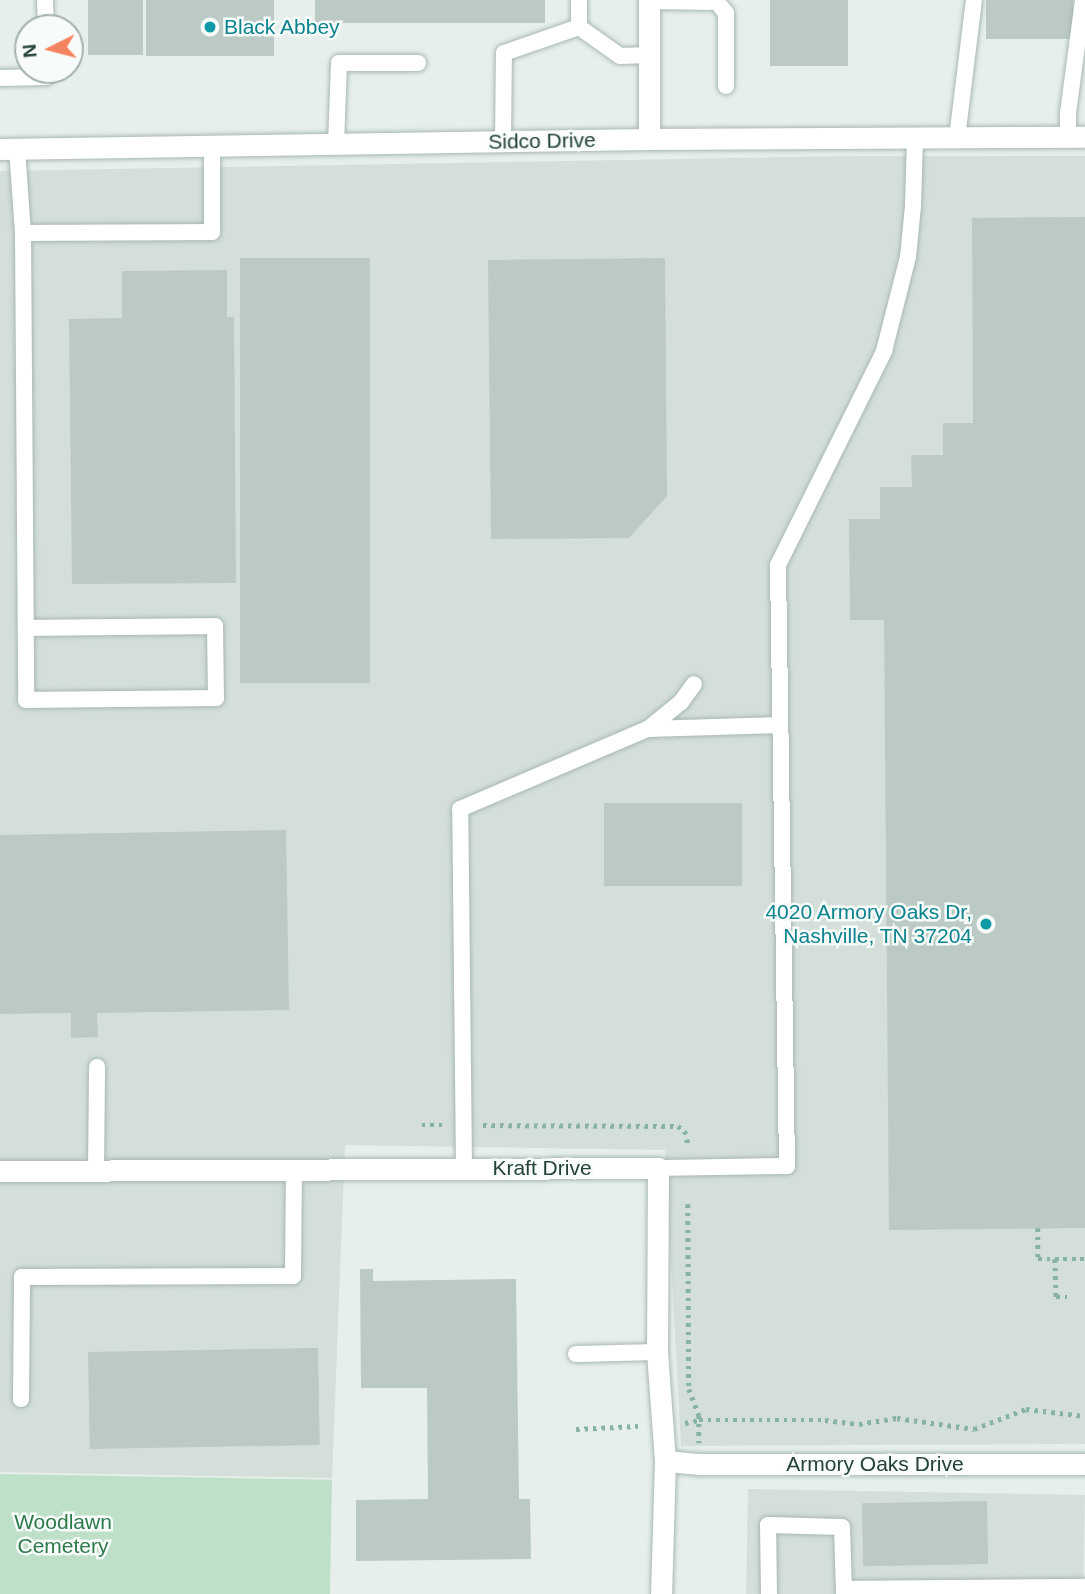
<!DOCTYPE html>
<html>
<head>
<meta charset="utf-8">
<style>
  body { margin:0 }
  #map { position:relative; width:1085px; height:1594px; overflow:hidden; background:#e6efeb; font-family:Arial,sans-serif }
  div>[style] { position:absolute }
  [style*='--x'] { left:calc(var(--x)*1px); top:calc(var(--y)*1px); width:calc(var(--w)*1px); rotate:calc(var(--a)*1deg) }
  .built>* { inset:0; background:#d4dfda; transform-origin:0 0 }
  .green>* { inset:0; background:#bfe0c8; transform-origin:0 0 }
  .building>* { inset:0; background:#bbcac4; transform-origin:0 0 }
  .path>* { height:4.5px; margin-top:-2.25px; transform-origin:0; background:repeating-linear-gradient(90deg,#86b3a5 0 3.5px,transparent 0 8.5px) }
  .roads { filter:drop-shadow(0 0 2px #a8b8b2) drop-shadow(0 0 2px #a8b8b2) }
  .service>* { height:16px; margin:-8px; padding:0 8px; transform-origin:8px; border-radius:8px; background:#fff }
  .minor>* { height:21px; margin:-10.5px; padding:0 10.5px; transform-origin:10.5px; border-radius:10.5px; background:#fff }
  .tertiary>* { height:21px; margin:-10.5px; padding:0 10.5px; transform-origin:10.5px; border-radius:10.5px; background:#fff }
  .dots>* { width:19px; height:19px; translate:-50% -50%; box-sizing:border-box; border:4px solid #f7fbf9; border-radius:50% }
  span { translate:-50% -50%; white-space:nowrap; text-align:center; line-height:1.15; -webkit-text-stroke:5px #f7fbf9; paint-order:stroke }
  .culture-label { font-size:21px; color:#0d838f }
  .left { translate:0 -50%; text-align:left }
  .right { translate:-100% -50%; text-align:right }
  .street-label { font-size:21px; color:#24423a }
  .park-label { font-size:21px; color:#2d7a4b }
  .north { position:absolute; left:14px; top:14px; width:70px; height:70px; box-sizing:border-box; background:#f7fbf9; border:2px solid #a3b1ad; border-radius:50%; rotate:264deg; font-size:19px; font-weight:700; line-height:28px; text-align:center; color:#24423a }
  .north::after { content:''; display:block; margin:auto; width:24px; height:32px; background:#f4845f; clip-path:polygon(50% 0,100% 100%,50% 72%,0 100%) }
</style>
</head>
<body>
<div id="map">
  <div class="built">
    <div style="clip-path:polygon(848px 156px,1085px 156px,1085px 1444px,681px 1446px,665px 1150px,345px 1145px,332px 1478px,0 1472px,0 171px)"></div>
    <div style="left:748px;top:1489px;width:337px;height:105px;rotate:1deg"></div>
  </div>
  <div class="green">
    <div style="left:0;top:1474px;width:332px;height:120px;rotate:1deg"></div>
  </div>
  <div class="building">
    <div style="left:88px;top:0;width:55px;height:55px"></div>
    <div style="left:146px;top:0;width:128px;height:56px"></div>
    <div style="left:315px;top:0;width:230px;height:23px"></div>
    <div style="left:770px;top:0;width:78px;height:66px"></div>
    <div style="left:986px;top:0;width:87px;height:39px"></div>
    <div style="clip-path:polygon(1085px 217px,1085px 1228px,889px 1230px,884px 620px,850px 620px,849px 519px,880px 519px,880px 487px,912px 487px,911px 455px,943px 455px,943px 423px,973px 423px,972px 218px)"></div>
    <div style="left:370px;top:258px;width:425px;height:130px;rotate:90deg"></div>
    <div style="clip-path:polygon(665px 258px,667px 496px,629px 538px,491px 539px,488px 260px)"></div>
    <div style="clip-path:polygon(227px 270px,227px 317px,234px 317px,236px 583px,72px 584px,69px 319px,122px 318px,122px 271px)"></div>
    <div style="left:604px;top:803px;width:138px;height:83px"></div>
    <div style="clip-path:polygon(286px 830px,289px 1010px,97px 1013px,98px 1037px,71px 1038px,71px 1013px,0 1014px,0 835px)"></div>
    <div style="clip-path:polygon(360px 1269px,373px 1269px,373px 1281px,516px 1279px,519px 1499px,530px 1499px,531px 1559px,356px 1561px,356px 1500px,428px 1499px,427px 1388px,361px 1388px)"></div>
    <div style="left:318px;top:1348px;width:97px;height:230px;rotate:89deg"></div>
    <div style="left:987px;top:1501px;width:63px;height:125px;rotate:89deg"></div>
  </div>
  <div class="path">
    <div style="--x:422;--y:1125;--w:20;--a:0"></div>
    <div style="--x:483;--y:1125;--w:195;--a:0.3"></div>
    <div style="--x:678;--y:1126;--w:9;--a:36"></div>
    <div style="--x:685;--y:1131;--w:13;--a:77"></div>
    <div style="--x:688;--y:1204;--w:185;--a:89.7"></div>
    <div style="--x:689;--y:1389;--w:28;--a:69"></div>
    <div style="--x:699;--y:1415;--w:28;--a:90"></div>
    <div style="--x:1038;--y:1228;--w:31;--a:90"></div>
    <div style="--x:1038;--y:1259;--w:47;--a:0"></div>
    <div style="--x:1055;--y:1259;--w:38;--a:88"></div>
    <div style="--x:1056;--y:1297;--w:11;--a:0"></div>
    <div style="--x:685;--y:1423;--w:14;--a:-12"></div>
    <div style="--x:699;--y:1420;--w:126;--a:0"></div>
    <div style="--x:825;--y:1420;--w:34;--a:7"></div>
    <div style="--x:859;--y:1424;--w:38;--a:-9"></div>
    <div style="--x:897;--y:1418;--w:78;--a:8.1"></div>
    <div style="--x:974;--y:1429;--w:56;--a:-21"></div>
    <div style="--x:1026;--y:1409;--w:59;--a:6.8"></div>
    <div style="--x:576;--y:1429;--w:62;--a:-2.8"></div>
  </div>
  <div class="roads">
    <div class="service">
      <div style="--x:45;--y:0;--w:28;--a:88"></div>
      <div style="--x:649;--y:1;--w:68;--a:0.8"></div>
      <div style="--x:717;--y:2;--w:14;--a:51"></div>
      <div style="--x:726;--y:13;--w:73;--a:90"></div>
      <div style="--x:579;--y:27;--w:50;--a:35.3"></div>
      <div style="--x:620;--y:56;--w:29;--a:-2"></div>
      <div style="--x:0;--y:78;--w:46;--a:-1.2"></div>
      <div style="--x:46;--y:77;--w:7;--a:-90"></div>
      <div style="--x:1068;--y:137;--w:24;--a:-90"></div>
      <div style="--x:1068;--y:113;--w:114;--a:-82.4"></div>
      <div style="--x:957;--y:138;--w:139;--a:-83"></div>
      <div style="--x:503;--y:142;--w:89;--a:-89.4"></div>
      <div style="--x:504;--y:53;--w:79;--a:-19.1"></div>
      <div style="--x:579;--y:27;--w:27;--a:-90"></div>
      <div style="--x:336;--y:145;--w:82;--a:-87.9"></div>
      <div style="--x:339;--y:63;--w:79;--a:0"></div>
      <div style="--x:17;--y:149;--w:84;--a:85.9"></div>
      <div style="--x:23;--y:233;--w:467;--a:89.6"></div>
      <div style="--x:26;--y:700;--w:190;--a:-0.6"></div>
      <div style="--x:216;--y:698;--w:72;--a:-90.8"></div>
      <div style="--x:215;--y:626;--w:189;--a:179.4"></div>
      <div style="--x:23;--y:233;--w:189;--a:-0.3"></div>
      <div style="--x:212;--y:232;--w:84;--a:-90"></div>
      <div style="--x:648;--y:729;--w:132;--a:-1.7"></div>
      <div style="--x:464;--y:1168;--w:359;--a:-90.6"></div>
      <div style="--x:460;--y:809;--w:204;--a:-23.1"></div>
      <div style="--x:648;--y:729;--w:43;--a:-39.3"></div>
      <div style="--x:681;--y:702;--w:22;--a:-54"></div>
      <div style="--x:658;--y:1168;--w:129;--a:-0.9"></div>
      <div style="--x:787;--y:1166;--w:601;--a:-90.86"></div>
      <div style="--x:778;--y:565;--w:239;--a:-63.6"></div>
      <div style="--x:884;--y:351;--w:97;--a:-75.7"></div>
      <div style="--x:908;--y:257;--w:51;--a:-84.4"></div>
      <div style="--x:913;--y:206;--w:67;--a:-88.3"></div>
      <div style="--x:96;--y:1170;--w:103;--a:-89.4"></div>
      <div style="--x:576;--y:1354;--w:81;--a:-1.4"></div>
      <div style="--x:21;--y:1399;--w:122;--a:-89.5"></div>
      <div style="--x:22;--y:1277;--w:271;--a:-0.2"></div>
      <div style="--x:293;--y:1276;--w:107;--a:-89.5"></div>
      <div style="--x:769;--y:1594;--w:69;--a:-90.8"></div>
      <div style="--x:768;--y:1525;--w:74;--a:1.5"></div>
      <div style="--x:842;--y:1527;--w:62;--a:88.2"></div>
      <div style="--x:844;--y:1594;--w:5;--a:-90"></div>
      <div style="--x:844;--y:1589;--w:241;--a:-0.5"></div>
    </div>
    <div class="minor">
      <div style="--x:649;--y:0;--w:139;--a:90"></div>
      <div style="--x:0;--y:1171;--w:658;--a:-0.26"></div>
      <div style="--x:658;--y:1168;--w:184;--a:90.3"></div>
      <div style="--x:657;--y:1352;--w:109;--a:85.8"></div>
      <div style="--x:665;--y:1461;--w:133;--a:91.7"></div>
      <div style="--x:665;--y:1461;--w:33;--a:5"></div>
      <div style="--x:698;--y:1464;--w:387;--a:0"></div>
    </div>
    <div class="tertiary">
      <div style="--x:0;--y:149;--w:649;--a:-0.88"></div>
      <div style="--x:649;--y:139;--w:436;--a:-0.3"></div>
    </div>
  </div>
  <div class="dots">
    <div style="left:210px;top:27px;background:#0f9aa8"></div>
    <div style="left:986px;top:924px;background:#0f9aa8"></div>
  </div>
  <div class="culture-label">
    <span class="left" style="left:224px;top:27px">Black Abbey</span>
    <span class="right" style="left:972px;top:924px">4020 Armory Oaks Dr,<br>Nashville, TN 37204</span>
  </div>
  <div class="street-label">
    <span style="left:542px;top:141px;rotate:-1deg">Sidco Drive</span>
    <span style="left:542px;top:1168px">Kraft Drive</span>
    <span style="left:875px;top:1464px">Armory Oaks Drive</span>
  </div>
  <div class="park-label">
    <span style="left:63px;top:1534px">Woodlawn<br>Cemetery</span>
  </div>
  <div class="north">N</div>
</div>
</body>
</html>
